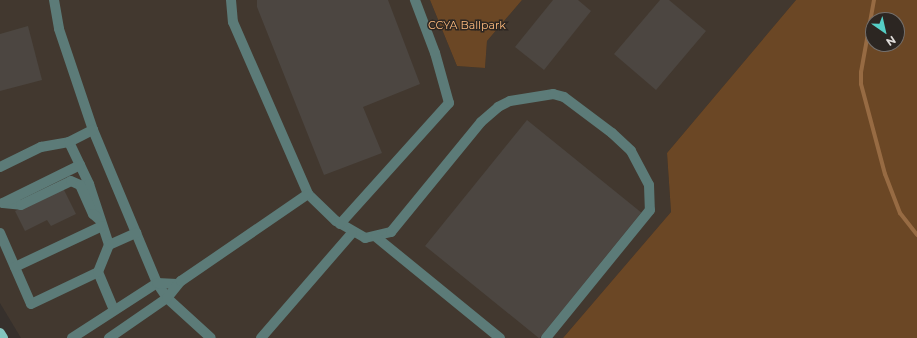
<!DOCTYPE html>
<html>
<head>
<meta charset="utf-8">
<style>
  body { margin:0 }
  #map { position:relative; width:917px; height:338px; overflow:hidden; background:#36302c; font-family:Montserrat,sans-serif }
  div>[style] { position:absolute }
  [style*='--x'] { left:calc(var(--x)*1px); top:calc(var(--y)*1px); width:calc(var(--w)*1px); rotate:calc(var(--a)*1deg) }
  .built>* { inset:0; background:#42382f }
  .green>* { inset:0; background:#6b4725 }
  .stream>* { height:4px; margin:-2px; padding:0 2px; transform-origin:2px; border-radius:2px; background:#976b43 }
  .building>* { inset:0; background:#4c4641; transform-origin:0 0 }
  .minor>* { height:10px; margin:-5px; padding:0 5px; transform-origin:5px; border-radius:5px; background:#5c7b78 }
  .major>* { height:10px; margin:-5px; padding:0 5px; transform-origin:5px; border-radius:5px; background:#83c5bf }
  span { translate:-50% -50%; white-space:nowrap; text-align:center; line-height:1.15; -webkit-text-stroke:3px #2c2622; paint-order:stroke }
  .park-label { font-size:11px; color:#febb7e }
  .north { position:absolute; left:865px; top:12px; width:40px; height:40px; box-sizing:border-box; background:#2c2622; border:1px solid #746f6b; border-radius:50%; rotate:146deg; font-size:11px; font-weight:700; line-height:16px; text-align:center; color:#dfdcd9 }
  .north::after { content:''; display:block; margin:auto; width:14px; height:18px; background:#55cec5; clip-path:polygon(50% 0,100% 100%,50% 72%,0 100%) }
</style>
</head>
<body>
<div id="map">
  <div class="built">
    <div style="clip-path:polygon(0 0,430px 0,457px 66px,485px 68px,487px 41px,522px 0,796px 0,667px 153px,671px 212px,563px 338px,21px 338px,0 303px)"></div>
  </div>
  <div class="green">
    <div style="clip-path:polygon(430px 0,522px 0,487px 41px,485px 68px,457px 66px)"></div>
    <div style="clip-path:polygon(evenodd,796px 0,917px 0,917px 338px,563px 338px,671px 212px,667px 153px,796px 0,873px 20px,897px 20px,897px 44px,873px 44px,873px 20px)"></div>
  </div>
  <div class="stream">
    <div style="--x:874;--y:0;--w:73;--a:100.2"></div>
    <div style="--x:861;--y:72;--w:12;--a:90"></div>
    <div style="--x:861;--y:84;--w:93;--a:75.1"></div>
    <div style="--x:885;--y:174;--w:42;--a:69"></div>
    <div style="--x:900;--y:213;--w:28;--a:52"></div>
  </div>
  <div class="building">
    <div style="clip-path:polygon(257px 0,388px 0,420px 84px,363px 107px,382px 153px,324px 175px,257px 7px)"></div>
    <div style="clip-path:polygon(553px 0,578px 0,591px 11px,544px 70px,515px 47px)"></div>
    <div style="clip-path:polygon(660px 0,669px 0,706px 31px,656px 90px,614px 54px)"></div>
    <div style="clip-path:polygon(28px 26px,42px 80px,0 91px,0 34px)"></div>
    <div style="left:527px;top:120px;width:147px;height:162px;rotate:39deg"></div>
    <div style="clip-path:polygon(63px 188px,76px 214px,51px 226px,47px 220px,25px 231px,15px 211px)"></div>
  </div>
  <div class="minor">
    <div style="--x:54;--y:0;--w:29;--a:80"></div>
    <div style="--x:59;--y:29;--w:107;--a:71.4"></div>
    <div style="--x:93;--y:130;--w:166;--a:67.3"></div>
    <div style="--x:157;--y:283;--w:18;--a:56"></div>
    <div style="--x:167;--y:298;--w:59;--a:42.3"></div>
    <div style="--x:231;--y:0;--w:22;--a:85"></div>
    <div style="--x:233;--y:22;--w:188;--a:66.4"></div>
    <div style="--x:308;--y:194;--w:39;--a:44"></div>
    <div style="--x:336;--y:221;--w:34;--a:30"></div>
    <div style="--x:365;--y:238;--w:27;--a:-13"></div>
    <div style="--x:391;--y:232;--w:142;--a:-50.7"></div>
    <div style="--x:481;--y:122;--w:23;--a:-41"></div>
    <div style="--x:498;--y:107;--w:13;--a:-27"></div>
    <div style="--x:510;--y:101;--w:44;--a:-9.2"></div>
    <div style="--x:553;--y:94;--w:11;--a:15"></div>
    <div style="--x:564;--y:97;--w:60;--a:36.9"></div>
    <div style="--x:612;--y:133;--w:26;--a:43"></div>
    <div style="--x:631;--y:151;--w:38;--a:62"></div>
    <div style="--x:649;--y:185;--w:25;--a:88"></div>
    <div style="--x:650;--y:210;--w:165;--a:129.1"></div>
    <div style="--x:69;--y:142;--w:47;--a:64.5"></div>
    <div style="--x:89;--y:184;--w:64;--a:71.8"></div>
    <div style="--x:0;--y:167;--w:46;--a:-26"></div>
    <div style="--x:41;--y:147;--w:28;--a:-10"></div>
    <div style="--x:69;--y:142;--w:27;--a:-27"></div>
    <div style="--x:3;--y:203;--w:18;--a:6"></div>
    <div style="--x:21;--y:205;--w:55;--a:-25.6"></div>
    <div style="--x:71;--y:181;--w:10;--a:24"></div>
    <div style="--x:80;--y:185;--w:32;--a:66"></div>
    <div style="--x:93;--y:214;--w:9;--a:41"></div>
    <div style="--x:3;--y:203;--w:86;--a:-26.3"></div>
    <div style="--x:340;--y:224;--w:163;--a:-48"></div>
    <div style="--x:449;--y:103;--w:52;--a:-105.6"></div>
    <div style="--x:435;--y:53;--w:57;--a:-110.7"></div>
    <div style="--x:0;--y:233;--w:77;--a:66.4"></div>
    <div style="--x:31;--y:304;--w:74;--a:-25.5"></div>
    <div style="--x:98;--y:272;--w:41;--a:67.2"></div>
    <div style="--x:376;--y:237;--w:160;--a:39.2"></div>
    <div style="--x:15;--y:267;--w:96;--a:-25.2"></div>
    <div style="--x:98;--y:272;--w:29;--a:-68"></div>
    <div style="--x:109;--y:245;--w:30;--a:-24"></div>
    <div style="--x:72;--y:338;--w:101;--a:-32.9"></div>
    <div style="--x:157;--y:283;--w:20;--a:3"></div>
    <div style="--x:109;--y:338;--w:70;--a:-34.6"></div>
    <div style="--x:167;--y:298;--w:22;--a:-51"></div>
    <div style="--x:181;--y:281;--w:154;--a:-34.4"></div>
    <div style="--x:261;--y:338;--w:139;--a:-49.1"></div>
  </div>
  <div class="major">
    <div style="--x:0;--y:333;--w:6;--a:59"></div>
  </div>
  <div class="park-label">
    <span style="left:467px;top:25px">CCYA Ballpark</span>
  </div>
  <div class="north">N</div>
</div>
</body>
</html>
